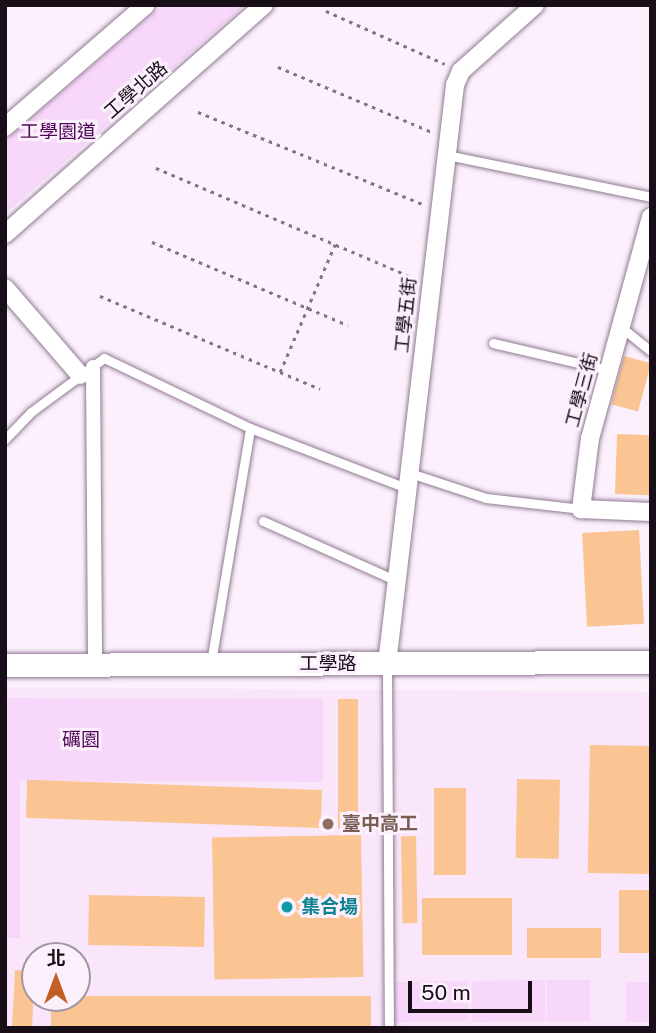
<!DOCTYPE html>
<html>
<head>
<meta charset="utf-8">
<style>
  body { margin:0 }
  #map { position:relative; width:656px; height:1033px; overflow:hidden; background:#fbf0fc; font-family:"Public Sans","Noto Sans TC",sans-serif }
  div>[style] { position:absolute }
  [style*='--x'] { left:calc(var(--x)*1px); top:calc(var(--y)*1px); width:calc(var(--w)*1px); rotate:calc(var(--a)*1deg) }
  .built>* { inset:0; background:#f9e6fb }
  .green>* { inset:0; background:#f7d7fa; transform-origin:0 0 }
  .building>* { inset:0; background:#fbc593; transform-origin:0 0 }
  .path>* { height:2.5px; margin-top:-1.25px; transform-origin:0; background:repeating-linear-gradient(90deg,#807681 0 3.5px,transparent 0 8.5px) }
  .roads { filter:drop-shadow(0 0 2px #917993) drop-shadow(0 0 2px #917993) }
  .service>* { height:9px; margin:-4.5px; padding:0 4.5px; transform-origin:4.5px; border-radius:4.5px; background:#fff }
  .pedestrian>* { height:14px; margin:-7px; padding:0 7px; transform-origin:7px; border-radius:7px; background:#fff }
  .minor>* { height:18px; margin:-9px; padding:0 9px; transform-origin:9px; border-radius:9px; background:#fff }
  .tertiary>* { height:23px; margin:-11.5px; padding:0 11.5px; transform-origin:11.5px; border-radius:11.5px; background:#fff }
  .dots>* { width:19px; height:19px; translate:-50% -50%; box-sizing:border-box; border:4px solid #fbf0fc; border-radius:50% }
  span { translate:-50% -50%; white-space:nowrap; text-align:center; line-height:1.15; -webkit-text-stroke:6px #fbf0fc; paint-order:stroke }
  .street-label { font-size:19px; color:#170e18 }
  .park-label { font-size:19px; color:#510659 }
  .education-label { font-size:19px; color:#785e54; font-weight:700 }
  .left { translate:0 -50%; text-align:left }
  .culture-label { font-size:19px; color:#0d838f; font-weight:700 }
  .frame { position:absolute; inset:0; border:7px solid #170e18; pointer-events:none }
  .north { position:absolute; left:21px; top:942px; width:70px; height:70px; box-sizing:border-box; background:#fbf0fc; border:2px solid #a096a1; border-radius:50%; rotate:0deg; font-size:19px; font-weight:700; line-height:28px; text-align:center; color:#170e18 }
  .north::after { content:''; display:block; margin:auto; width:24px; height:32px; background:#c25f25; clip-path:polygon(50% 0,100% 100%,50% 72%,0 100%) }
  .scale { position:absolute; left:408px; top:981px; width:124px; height:32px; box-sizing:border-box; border:4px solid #170e18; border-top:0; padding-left:9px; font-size:21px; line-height:24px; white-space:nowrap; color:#170e18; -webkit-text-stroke:5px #fbf0fc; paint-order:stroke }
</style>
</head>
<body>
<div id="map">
  <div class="built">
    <div style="clip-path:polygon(evenodd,5px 687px,651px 692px,651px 1028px,5px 1028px,5px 687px,35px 956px,77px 956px,77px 998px,35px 998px,35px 956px)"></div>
  </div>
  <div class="green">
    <div style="clip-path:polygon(163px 5px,245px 5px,5px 214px,5px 141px)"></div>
    <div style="clip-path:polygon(5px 698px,323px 699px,323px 782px,20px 781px,20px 938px,5px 938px)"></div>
    <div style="left:545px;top:980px;width:41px;height:74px;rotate:89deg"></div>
    <div style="left:547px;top:980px;width:43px;height:41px"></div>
    <div style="left:468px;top:981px;width:40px;height:76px;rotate:89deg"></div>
    <div style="left:651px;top:982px;width:40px;height:25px;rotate:90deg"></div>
  </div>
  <div class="building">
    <div style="left:624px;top:356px;width:28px;height:50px;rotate:15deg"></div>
    <div style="left:617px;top:434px;width:34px;height:60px;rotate:2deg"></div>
    <div style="left:639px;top:530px;width:94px;height:57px;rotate:87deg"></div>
    <div style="left:338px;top:699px;width:20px;height:129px"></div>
    <div style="left:590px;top:745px;width:61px;height:128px;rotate:1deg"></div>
    <div style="left:517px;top:779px;width:43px;height:79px;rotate:1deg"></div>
    <div style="left:434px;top:788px;width:32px;height:87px"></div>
    <div style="left:322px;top:790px;width:38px;height:295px;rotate:92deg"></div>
    <div style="left:361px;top:835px;width:142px;height:149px;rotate:89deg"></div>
    <div style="left:416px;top:836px;width:87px;height:15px;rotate:89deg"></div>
    <div style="left:619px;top:890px;width:32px;height:63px"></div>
    <div style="left:89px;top:895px;width:116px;height:50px;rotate:1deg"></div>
    <div style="left:422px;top:898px;width:90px;height:57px"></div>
    <div style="left:601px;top:928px;width:30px;height:74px;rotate:90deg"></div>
    <div style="left:15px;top:970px;width:20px;height:58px;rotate:3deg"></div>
    <div style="left:371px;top:996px;width:32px;height:320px;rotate:90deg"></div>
  </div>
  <div class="path">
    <div style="--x:326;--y:11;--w:130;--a:24"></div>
    <div style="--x:278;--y:67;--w:167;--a:22.9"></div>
    <div style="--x:198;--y:112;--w:245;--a:22.3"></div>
    <div style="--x:156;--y:168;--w:280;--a:23.1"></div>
    <div style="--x:152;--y:242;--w:213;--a:23"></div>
    <div style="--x:100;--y:296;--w:239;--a:22.9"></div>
    <div style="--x:280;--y:372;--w:139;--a:-66.7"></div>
  </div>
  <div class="roads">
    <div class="service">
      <div style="--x:447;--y:155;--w:208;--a:11.6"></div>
      <div style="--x:621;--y:327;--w:38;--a:39"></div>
      <div style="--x:493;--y:343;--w:118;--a:13.2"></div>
      <div style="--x:5;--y:439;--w:37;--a:-46"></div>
      <div style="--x:31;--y:412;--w:91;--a:-36.5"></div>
      <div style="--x:104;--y:358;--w:162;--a:25.6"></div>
      <div style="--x:250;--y:428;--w:170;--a:21"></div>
      <div style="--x:410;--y:473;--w:80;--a:18.2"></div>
      <div style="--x:486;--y:498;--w:96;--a:6.6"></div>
      <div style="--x:263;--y:521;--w:147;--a:24.1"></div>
      <div style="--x:211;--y:662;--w:237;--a:-80.5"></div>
      <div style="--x:387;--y:666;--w:362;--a:89.7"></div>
    </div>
    <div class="pedestrian">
      <div style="--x:93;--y:367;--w:298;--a:89.6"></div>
    </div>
    <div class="minor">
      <div style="--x:5;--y:127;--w:186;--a:-40.9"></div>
      <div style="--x:651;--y:217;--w:229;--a:105.4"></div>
      <div style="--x:590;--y:438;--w:72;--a:97.2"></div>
      <div style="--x:581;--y:509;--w:70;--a:2.5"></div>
      <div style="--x:5;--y:234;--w:346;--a:-41.5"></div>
      <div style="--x:5;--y:288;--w:115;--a:49.2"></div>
      <div style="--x:387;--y:664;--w:583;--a:-83.3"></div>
      <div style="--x:455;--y:85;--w:15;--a:-67"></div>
      <div style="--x:461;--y:71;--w:99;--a:-41.7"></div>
    </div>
    <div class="tertiary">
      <div style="--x:5;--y:665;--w:646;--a:-0.27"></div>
    </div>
  </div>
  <div class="dots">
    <div style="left:328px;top:824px;background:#8d6e63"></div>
    <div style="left:287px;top:907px;background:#0f9aa8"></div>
  </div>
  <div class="street-label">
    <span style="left:136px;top:90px;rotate:-41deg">工學北路</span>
    <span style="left:406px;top:315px;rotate:-84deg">工學五街</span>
    <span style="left:582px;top:390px;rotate:-75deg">工學三街</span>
    <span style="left:328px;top:664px">工學路</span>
  </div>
  <div class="park-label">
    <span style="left:58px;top:132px">工學園道</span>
    <span style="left:81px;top:740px">礪園</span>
  </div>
  <div class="education-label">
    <span class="left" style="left:342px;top:824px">臺中高工</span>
  </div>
  <div class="culture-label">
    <span class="left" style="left:301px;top:907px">集合場</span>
  </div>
  <div class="frame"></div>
  <div class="north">北</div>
  <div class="scale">50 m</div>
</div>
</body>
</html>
